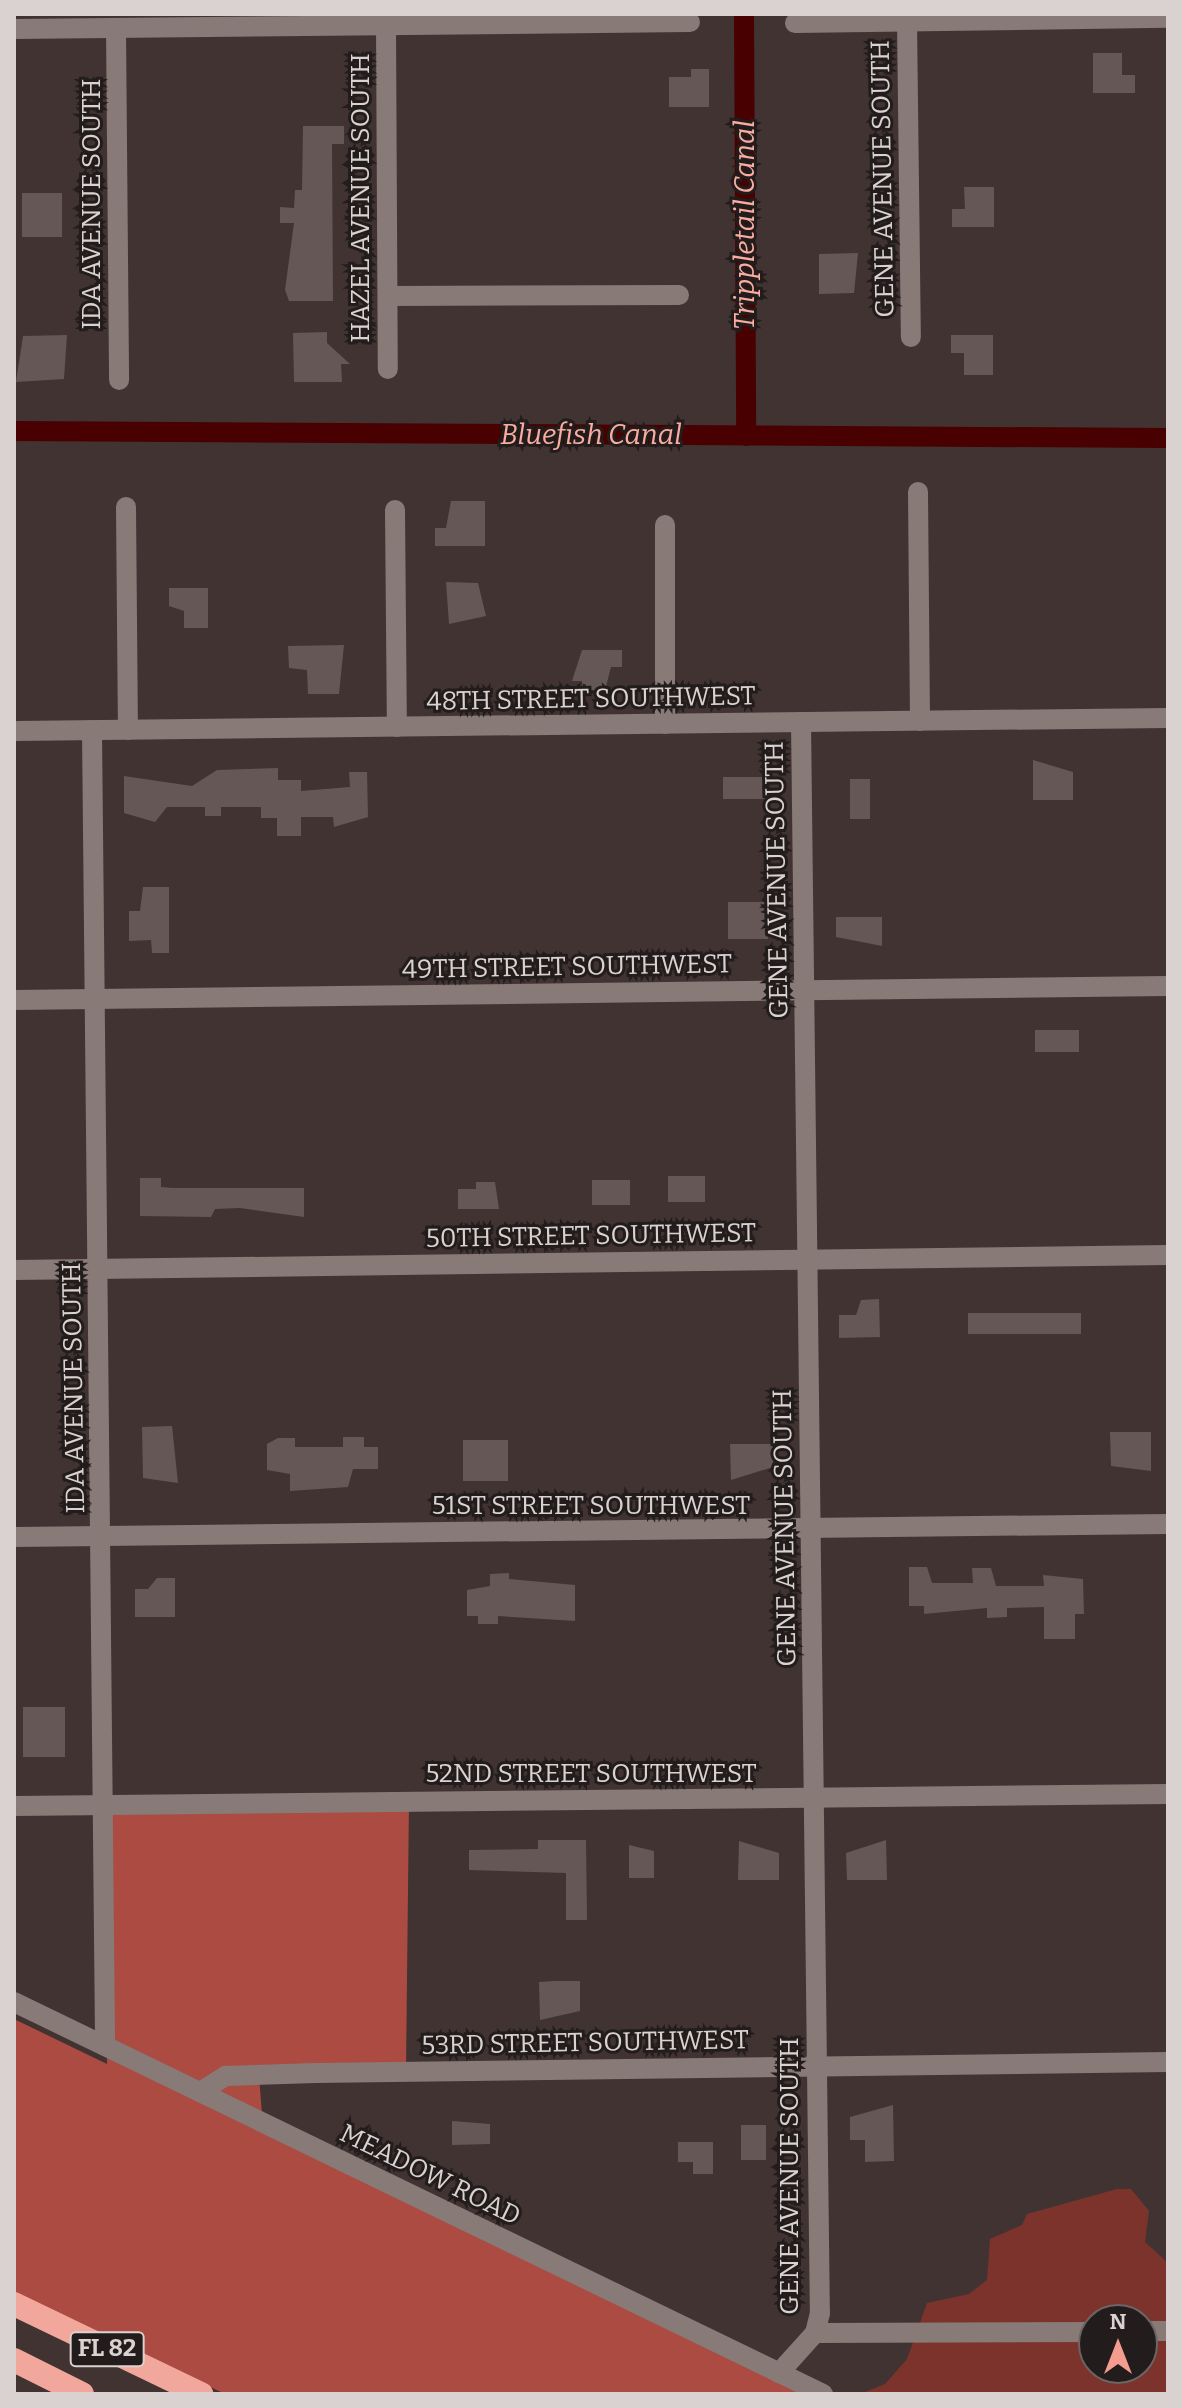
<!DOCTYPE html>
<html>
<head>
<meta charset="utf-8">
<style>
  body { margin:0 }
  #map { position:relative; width:1182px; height:2408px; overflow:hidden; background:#403332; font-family:Bitter,serif }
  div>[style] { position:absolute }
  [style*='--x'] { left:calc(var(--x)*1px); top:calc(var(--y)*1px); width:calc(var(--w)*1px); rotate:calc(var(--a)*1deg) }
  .green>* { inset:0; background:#7c332c }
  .forest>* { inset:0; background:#ab4b41 }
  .canal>* { height:20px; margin:-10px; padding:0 10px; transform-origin:10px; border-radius:10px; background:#480001 }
  .building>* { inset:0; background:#655755; transform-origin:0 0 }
  .minor>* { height:20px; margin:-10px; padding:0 10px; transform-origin:10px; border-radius:10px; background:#887a77 }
  .highway>* { height:24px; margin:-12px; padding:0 12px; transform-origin:12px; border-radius:12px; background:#f2a79c }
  span { translate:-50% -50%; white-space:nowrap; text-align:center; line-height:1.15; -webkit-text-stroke:6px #221d1c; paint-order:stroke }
  .shield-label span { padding:2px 6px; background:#221d1c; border:2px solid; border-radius:6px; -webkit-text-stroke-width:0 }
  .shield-label { font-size:24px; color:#dad2d1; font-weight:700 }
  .street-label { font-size:26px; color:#dad2d1 }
  .water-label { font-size:28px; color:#fbaca1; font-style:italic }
  .frame { position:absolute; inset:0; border:16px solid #dad2d1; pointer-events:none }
  .north { position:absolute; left:1078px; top:2304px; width:80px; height:80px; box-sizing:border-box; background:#221d1c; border:2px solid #6c6564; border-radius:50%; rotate:0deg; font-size:22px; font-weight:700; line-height:32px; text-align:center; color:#dad2d1 }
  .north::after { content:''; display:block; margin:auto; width:28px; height:36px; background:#f59c90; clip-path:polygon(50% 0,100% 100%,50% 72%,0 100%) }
</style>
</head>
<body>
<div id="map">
  <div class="green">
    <div style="clip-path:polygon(evenodd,1117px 2189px,1131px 2189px,1149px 2211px,1145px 2242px,1168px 2263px,1168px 2394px,860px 2394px,885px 2384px,907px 2359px,927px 2303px,969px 2294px,987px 2280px,990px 2239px,1022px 2225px,1027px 2214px,1117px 2189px,1094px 2320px,1142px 2320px,1142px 2368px,1094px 2368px,1094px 2320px)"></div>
  </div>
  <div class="forest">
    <div style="clip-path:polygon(409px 1801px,406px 2070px,259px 2076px,263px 2127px,827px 2394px,225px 2394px,14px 2293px,14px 2019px,107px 2064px,110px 1805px)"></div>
  </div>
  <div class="canal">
    <div style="--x:744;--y:14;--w:422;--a:89.7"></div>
    <div style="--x:14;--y:431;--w:1154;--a:0.35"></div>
  </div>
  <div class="building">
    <div style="clip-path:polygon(1093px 53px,1122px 53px,1122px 75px,1135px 75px,1135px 93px,1093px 93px)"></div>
    <div style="clip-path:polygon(691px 69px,709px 69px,709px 107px,669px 107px,669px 77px,691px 77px)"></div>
    <div style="clip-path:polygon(303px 126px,344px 126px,344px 144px,332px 144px,333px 301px,289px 301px,285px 290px,294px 223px,280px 223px,280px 207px,294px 208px,295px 190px,302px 190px)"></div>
    <div style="clip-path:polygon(964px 187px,994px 187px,994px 227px,952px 227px,952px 209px,965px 209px)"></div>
    <div style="left:22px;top:193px;width:40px;height:44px"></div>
    <div style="clip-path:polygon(858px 253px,854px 293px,819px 294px,819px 254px)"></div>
    <div style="clip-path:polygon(327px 332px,327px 343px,350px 364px,341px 364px,342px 382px,294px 382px,293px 333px)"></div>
    <div style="clip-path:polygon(67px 335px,64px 379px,16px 382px,23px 336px)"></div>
    <div style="clip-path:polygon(951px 335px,993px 335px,993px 375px,964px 375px,964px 353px,951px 353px)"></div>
    <div style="clip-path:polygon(451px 501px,485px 501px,485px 546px,435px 546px,435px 528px,446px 528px)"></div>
    <div style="clip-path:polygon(446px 582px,478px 583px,486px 616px,449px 624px)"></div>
    <div style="clip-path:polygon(169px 588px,208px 588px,208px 628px,184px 628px,184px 611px,169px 606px)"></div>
    <div style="clip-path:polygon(344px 645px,339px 694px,308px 694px,307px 670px,289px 668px,288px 646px)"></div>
    <div style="clip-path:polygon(582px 650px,622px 650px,622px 667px,611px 667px,605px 690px,582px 690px,582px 681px,572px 681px)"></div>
    <div style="clip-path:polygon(1033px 760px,1073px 772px,1073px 800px,1033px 800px)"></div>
    <div style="clip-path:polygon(278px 768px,278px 780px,301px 780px,301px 791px,350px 787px,349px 772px,367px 772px,368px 817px,334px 827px,333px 817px,301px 817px,301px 836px,277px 836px,277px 818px,261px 818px,261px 807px,221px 807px,221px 816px,205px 816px,205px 807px,167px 807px,155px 822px,124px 813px,124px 776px,192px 786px,217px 770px)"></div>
    <div style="left:723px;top:777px;width:44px;height:22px"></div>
    <div style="left:850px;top:779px;width:20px;height:40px"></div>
    <div style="clip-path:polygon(143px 887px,169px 887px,169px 953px,152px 953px,151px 940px,129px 941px,129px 911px,140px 911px)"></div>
    <div style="left:728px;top:902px;width:40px;height:37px"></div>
    <div style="clip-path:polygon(836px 917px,882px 917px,882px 946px,836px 937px)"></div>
    <div style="left:1035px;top:1030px;width:44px;height:22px"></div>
    <div style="left:668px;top:1176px;width:37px;height:26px"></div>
    <div style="clip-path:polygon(140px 1178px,161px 1178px,161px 1187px,173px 1188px,304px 1188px,304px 1217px,240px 1208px,215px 1209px,211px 1217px,140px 1216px)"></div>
    <div style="left:592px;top:1180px;width:38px;height:25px"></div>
    <div style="clip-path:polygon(476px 1182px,495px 1182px,499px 1209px,458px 1209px,458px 1189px,476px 1189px)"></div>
    <div style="clip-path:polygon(879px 1299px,880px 1337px,839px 1338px,839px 1315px,856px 1315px,861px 1300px)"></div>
    <div style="left:968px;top:1313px;width:113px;height:21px"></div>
    <div style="clip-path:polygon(172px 1426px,178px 1483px,143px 1478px,142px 1427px)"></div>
    <div style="clip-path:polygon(1110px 1432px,1151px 1432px,1151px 1471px,1111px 1466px)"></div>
    <div style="clip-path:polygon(343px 1437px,364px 1437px,364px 1447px,378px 1447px,378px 1469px,353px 1469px,348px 1487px,290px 1491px,290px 1474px,267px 1470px,267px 1444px,278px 1438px,295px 1438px,295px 1447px,343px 1447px)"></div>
    <div style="left:463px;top:1440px;width:45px;height:41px"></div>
    <div style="clip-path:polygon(730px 1444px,773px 1444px,773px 1467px,731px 1480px)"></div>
    <div style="clip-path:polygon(909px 1567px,927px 1567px,932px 1583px,973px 1583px,972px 1568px,991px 1568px,996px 1586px,1044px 1586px,1043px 1575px,1083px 1579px,1084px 1614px,1075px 1614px,1075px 1639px,1044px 1639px,1044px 1607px,1007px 1608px,1007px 1617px,987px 1618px,987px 1608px,924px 1614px,924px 1606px,909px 1606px)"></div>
    <div style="clip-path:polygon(509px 1573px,509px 1579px,575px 1585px,575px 1621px,498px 1616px,498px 1624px,478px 1624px,478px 1616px,467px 1616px,467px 1590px,490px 1586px,490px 1574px)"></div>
    <div style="clip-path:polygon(157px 1578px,175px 1578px,175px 1617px,135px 1617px,135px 1589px,148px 1589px)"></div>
    <div style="left:23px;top:1707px;width:42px;height:50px"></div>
    <div style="clip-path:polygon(538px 1840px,586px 1840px,587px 1920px,566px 1920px,566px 1873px,469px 1870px,469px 1850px,538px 1849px)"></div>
    <div style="clip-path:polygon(886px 1840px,887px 1880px,847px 1880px,846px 1853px)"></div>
    <div style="clip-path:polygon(739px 1841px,779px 1853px,779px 1880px,738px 1880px)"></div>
    <div style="clip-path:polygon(629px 1845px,654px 1851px,654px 1878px,629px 1878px)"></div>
    <div style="clip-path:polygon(554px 1981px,580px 1981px,580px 2011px,540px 2020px,539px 1982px)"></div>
    <div style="clip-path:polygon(893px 2105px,894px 2161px,865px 2162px,865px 2140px,850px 2140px,850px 2117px)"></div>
    <div style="clip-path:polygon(452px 2121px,490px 2124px,490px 2144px,452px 2145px)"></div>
    <div style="left:741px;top:2125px;width:25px;height:35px"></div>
    <div style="clip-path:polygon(678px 2142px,713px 2142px,713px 2174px,693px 2174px,693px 2162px,678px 2162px)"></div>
  </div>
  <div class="minor">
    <div style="--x:907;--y:21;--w:316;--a:89.3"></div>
    <div style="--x:795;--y:23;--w:373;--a:-0.8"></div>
    <div style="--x:386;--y:26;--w:343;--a:89.7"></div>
    <div style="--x:116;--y:28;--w:352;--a:89.5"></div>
    <div style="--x:14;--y:29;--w:676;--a:-0.59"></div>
    <div style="--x:388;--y:296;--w:291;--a:-0.2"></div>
    <div style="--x:918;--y:492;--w:229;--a:89.5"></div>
    <div style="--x:126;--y:507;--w:223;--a:89.5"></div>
    <div style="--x:395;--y:510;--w:217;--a:89.5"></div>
    <div style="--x:665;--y:525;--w:199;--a:90"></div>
    <div style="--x:801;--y:722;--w:1591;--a:89.32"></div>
    <div style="--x:820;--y:2313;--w:21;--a:104"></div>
    <div style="--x:92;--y:730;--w:1316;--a:89.43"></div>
    <div style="--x:14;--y:731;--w:1154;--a:-0.65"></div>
    <div style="--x:14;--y:1000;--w:1154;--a:-0.7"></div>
    <div style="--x:14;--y:1270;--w:1154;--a:-0.74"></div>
    <div style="--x:14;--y:1537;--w:1154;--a:-0.65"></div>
    <div style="--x:14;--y:1806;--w:1154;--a:-0.6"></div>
    <div style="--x:14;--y:2002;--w:899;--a:25.85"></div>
    <div style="--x:200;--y:2092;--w:31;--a:-32"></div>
    <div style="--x:226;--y:2076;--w:89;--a:-1.9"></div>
    <div style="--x:315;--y:2073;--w:853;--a:-0.74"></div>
    <div style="--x:1142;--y:2331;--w:26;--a:0"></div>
    <div style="--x:779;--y:2373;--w:54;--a:-48"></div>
    <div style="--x:815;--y:2333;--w:279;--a:-0.2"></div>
  </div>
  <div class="highway">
    <div style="--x:14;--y:2304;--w:208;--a:25.7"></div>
    <div style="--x:14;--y:2360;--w:76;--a:26.6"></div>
  </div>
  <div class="shield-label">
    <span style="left:107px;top:2349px">FL 82</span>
  </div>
  <div class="street-label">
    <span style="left:883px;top:179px;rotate:-91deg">GENE AVENUE SOUTH</span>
    <span style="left:361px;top:198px;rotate:-90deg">HAZEL AVENUE SOUTH</span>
    <span style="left:92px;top:204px;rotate:-90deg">IDA AVENUE SOUTH</span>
    <span style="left:591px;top:699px;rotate:-1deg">48TH STREET SOUTHWEST</span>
    <span style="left:777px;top:880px;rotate:-91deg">GENE AVENUE SOUTH</span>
    <span style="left:567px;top:967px;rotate:-1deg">49TH STREET SOUTHWEST</span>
    <span style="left:591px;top:1236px;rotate:-1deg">50TH STREET SOUTHWEST</span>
    <span style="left:74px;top:1388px;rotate:-91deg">IDA AVENUE SOUTH</span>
    <span style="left:591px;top:1506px">51ST STREET SOUTHWEST</span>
    <span style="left:785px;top:1528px;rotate:-91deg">GENE AVENUE SOUTH</span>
    <span style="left:591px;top:1774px">52ND STREET SOUTHWEST</span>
    <span style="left:585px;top:2043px;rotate:-1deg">53RD STREET SOUTHWEST</span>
    <span style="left:430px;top:2175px;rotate:26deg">MEADOW ROAD</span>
    <span style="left:790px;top:2176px;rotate:-90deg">GENE AVENUE SOUTH</span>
  </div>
  <div class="water-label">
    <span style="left:745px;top:225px;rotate:-90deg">Trippletail Canal</span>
    <span style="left:591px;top:435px">Bluefish Canal</span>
  </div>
  <div class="frame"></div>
  <div class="north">N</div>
</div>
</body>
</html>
